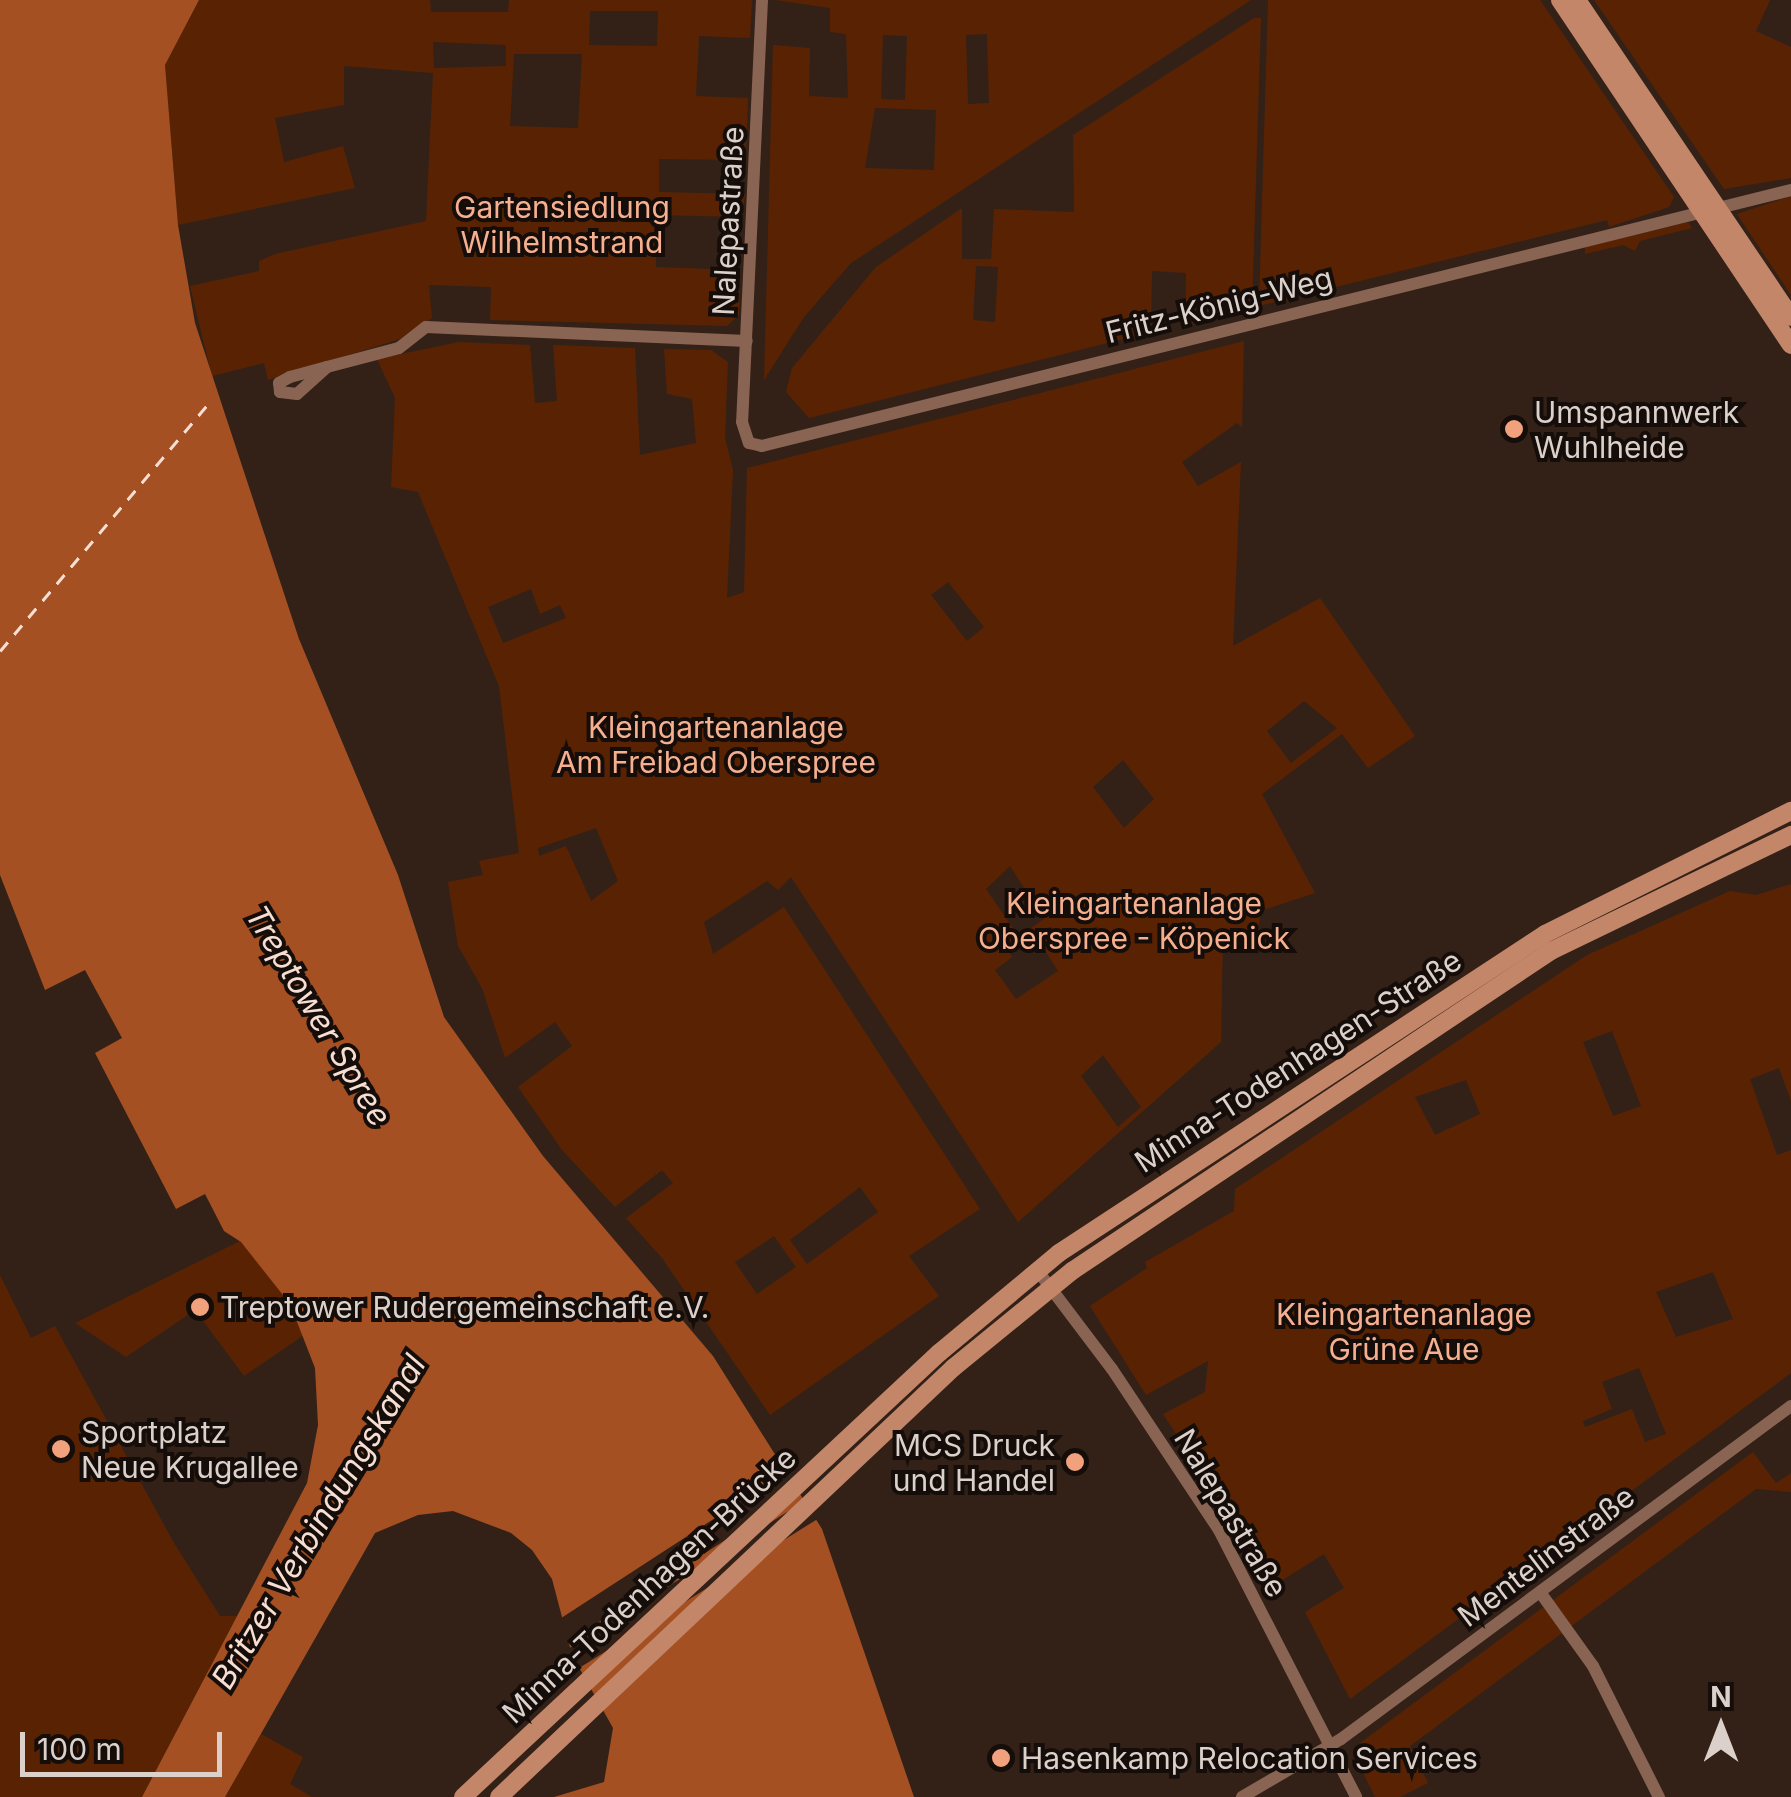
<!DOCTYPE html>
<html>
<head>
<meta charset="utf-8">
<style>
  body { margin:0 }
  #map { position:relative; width:1791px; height:1797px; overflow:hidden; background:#332118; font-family:Inter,sans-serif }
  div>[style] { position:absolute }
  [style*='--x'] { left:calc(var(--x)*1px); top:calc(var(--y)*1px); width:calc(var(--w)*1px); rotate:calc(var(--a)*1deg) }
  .green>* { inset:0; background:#592303 }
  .water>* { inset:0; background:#a55022 }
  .pier>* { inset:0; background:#332118; transform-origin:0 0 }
  .ferry>* { height:2.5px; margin-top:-1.25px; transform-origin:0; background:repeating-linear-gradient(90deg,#f7ded3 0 12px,transparent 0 22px) }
  .minor>* { height:12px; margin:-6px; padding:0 6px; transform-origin:6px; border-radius:6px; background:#8a6452 }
  .secondary>* { height:18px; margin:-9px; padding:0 9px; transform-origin:9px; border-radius:9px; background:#c38669 }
  .dots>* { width:28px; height:28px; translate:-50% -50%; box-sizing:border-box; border:5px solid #150d09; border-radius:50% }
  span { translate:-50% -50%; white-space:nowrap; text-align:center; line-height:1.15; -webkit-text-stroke:8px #150d09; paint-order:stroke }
  .park-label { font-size:30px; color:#f6b08f }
  .street-label { font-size:30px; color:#dcd0ca }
  .poi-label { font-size:30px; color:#dcd0ca }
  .left { translate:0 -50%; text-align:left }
  .right { translate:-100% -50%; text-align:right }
  .water-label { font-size:32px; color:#f7ded3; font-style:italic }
  .north { position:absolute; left:1671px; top:1677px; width:100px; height:100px; -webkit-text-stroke:8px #150d09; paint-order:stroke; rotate:0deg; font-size:28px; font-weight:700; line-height:40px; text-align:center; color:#dcd0ca }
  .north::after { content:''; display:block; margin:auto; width:35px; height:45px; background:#dcd0ca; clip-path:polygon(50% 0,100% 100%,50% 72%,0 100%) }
  .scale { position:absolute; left:20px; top:1732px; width:202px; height:45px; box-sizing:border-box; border:5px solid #dcd0ca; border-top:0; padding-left:12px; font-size:30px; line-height:35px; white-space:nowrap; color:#dcd0ca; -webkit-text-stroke:8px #150d09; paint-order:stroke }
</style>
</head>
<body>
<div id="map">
  <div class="green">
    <div style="clip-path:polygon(evenodd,199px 0,430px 0,431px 12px,508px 12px,509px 0,752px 0,750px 38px,699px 36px,696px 96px,748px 98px,746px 160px,659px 159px,659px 192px,745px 194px,742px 217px,657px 215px,656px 267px,740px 270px,739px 315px,727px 326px,490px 320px,491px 287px,429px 285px,432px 318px,400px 339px,268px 380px,264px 363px,212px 376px,190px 286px,259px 271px,259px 261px,275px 254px,426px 221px,433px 73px,344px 66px,344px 105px,275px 118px,284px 162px,343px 146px,355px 188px,178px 225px,165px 65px,199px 0,658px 11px,657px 46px,589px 45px,590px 11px,658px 11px,199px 0,433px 42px,506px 45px,506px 66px,434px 68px,433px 42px,199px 0,514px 54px,582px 54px,578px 128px,510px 126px,514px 54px)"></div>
    <div style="clip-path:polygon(evenodd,775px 0,1251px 0,851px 263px,804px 317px,764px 380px,773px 45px,810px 48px,809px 96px,848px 98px,846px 34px,830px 32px,830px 8px,775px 0,987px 34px,989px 103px,968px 104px,966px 35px,987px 34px,775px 0,883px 35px,907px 36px,905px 100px,881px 99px,883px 35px,775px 0,875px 108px,936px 110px,934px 170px,865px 168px,875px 108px)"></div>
    <div style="clip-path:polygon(1268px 0,1540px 0,1674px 197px,1669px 207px,1609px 227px,1607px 220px,1259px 306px)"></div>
    <div style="clip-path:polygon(1594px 0,1770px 0,1756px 31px,1791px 47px,1791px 178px,1724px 189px)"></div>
    <div style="clip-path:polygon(evenodd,1254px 18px,1261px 18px,1252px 307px,1186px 325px,1186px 273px,1152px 271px,1151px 332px,809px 418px,786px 392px,792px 368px,876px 267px,962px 208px,962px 259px,991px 259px,994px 209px,1074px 212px,1073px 135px,1254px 18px,976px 266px,998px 267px,995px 322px,973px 320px,976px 266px)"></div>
    <div style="clip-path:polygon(1791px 196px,1791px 295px,1737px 214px)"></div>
    <div style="clip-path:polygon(1688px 222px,1692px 228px,1640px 241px,1635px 251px,1623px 245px,1585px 254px,1585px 247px)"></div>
    <div style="clip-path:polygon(evenodd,1244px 341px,1242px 427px,1237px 423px,1182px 462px,1198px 486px,1241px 462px,1233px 646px,1320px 598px,1415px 736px,1368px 768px,1342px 734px,1262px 794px,1315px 893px,1260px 911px,1259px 935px,1223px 935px,1221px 1042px,1018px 1222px,791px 877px,778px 890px,767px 881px,704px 922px,713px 954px,784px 907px,980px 1209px,909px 1256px,939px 1296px,770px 1415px,662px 1258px,626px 1218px,673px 1183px,662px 1170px,615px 1207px,562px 1150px,518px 1087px,572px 1046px,555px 1022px,505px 1058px,482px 988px,458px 946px,448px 882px,483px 875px,479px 861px,519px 853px,499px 686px,418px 492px,391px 487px,395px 398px,377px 359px,459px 342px,530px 345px,535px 403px,557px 401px,553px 345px,635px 348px,640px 455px,696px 443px,692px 399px,667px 394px,664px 349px,711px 350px,728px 362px,725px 438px,733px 470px,727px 598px,744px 592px,747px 468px,1244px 341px,948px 582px,984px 627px,967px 641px,931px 595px,948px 582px,1244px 341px,531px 589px,540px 614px,560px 605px,566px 618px,503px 643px,488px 607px,531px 589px,1244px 341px,1304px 701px,1337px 728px,1291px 763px,1267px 731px,1304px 701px,1244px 341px,1123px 760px,1154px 799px,1124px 828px,1093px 787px,1123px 760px,1244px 341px,596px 828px,618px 881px,591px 901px,566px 846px,539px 856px,538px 848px,596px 828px,1244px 341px,1010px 866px,1044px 919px,1031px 928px,1058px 971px,1016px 999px,995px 970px,1012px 957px,1006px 946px,1019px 937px,986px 889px,1010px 866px,1244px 341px,1103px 1055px,1141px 1107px,1118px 1127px,1081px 1076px,1103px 1055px,1244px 341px,860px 1187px,878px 1212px,807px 1264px,790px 1240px,860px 1187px,1244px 341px,774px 1236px,796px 1267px,757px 1294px,735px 1262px,774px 1236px)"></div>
    <div style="clip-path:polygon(evenodd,1791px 884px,1791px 1101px,1779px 1068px,1750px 1079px,1777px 1155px,1791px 1150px,1791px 1373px,1350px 1699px,1305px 1612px,1344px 1588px,1324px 1554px,1268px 1589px,1227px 1511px,1163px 1414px,1205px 1392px,1208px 1361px,1146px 1395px,1090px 1306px,1147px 1268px,1145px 1262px,1234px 1211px,1235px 1189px,1587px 955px,1730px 891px,1756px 895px,1791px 884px,1612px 1031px,1641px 1106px,1613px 1116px,1583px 1042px,1612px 1031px,1791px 884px,1466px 1080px,1480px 1114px,1435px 1135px,1415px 1097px,1466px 1080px,1791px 884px,1713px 1272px,1733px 1319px,1676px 1337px,1656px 1292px,1713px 1272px,1791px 884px,1639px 1368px,1666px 1434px,1645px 1442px,1632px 1409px,1585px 1427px,1583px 1421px,1612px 1409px,1602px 1382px,1639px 1368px)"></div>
    <div style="clip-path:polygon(240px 1241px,274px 1279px,304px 1335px,244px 1376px,195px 1310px,126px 1357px,75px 1323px)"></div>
    <div style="clip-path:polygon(0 1275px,31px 1338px,55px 1326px,174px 1543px,220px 1616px,237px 1616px,142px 1797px,0 1797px)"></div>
    <div style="clip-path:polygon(1753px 1452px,1776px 1483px,1791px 1473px,1791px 1492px,1756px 1489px,1410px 1746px,1428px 1783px,1400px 1797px,1375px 1797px,1356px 1759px,1360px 1743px)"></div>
    <div style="clip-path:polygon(261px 1734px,303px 1757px,290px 1784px,312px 1797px,225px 1797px)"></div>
  </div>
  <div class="water">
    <div style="clip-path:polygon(0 0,199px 0,165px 65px,178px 225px,195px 323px,299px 639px,398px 875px,444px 1017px,543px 1156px,713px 1356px,822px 1529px,914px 1797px,554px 1797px,604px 1782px,613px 1728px,572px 1655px,552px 1579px,532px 1550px,511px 1533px,453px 1511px,418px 1515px,375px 1533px,225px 1797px,142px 1797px,307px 1483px,318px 1425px,315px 1368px,290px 1304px,241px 1242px,224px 1231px,205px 1194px,176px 1209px,95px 1053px,122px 1038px,85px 970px,45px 990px,0 875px)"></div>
  </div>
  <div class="pier">
    <div style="left:789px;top:1470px;width:24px;height:289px;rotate:57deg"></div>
    <div style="left:808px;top:1499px;width:22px;height:294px;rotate:58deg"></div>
  </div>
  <div class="ferry">
    <div style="--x:0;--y:651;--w:329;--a:-49.9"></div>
  </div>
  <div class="minor">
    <div style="--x:762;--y:0;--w:422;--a:92.7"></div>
    <div style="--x:742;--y:422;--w:22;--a:72"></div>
    <div style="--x:749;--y:443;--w:13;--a:13"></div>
    <div style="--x:762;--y:446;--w:1060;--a:-13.97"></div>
    <div style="--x:327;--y:367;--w:40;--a:138"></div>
    <div style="--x:297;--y:394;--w:17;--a:-173"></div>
    <div style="--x:280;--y:392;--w:9;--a:-96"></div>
    <div style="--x:279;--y:383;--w:13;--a:-29"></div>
    <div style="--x:290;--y:377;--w:38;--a:-15"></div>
    <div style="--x:327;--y:367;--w:74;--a:-14.8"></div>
    <div style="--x:399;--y:348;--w:34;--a:-38"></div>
    <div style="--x:426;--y:327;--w:321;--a:2.5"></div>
    <div style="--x:1037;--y:1270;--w:124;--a:52.9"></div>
    <div style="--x:1112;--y:1369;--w:193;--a:56.4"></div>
    <div style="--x:1219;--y:1530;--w:300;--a:62.8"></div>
    <div style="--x:1540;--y:1592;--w:91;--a:54.4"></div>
    <div style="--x:1593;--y:1666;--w:147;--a:63.3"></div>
    <div style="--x:1242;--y:1797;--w:115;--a:-30.4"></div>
    <div style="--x:1341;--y:1739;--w:560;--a:-36.5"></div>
  </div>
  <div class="secondary">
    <div style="--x:1560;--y:0;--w:415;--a:56.2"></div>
    <div style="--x:1577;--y:0;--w:382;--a:56"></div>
    <div style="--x:463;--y:1797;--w:651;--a:-43.01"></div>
    <div style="--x:939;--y:1353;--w:156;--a:-39.8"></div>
    <div style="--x:1059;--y:1253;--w:581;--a:-33.28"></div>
    <div style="--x:1545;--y:934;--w:275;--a:-26.6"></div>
    <div style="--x:499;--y:1797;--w:625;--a:-43.38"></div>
    <div style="--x:953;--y:1368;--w:154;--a:-39.2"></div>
    <div style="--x:1072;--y:1271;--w:576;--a:-33.75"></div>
    <div style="--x:1551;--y:951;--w:267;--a:-25.8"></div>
  </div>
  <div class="dots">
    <div style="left:1514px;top:429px;background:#f1a17c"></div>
    <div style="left:200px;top:1307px;background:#f1a17c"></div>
    <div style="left:61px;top:1449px;background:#f1a17c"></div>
    <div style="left:1075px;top:1462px;background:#f1a17c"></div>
    <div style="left:1001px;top:1758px;background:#f1a17c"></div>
  </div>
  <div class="park-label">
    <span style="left:562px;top:224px">Gartensiedlung<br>Wilhelmstrand</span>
    <span style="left:716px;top:744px">Kleingartenanlage<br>Am Freibad Oberspree</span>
    <span style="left:1134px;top:920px">Kleingartenanlage<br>Oberspree - Köpenick</span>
    <span style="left:1404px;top:1331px">Kleingartenanlage<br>Grüne Aue</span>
  </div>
  <div class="street-label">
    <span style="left:728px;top:221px;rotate:-87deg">Nalepastraße</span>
    <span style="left:1219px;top:305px;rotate:-14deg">Fritz-König-Weg</span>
    <span style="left:1298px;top:1061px;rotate:-33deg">Minna-Todenhagen-Straße</span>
    <span style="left:1231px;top:1513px;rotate:59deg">Nalepastraße</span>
    <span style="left:1546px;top:1556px;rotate:-37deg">Mentelinstraße</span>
    <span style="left:649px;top:1585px;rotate:-43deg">Minna-Todenhagen-Brücke</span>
  </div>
  <div class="poi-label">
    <span class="left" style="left:1534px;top:429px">Umspannwerk<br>Wuhlheide</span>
    <span class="left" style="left:220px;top:1307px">Treptower Rudergemeinschaft e.V.</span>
    <span class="left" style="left:81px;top:1449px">Sportplatz<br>Neue Krugallee</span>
    <span class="right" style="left:1055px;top:1462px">MCS Druck<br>und Handel</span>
    <span class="left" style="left:1021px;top:1758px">Hasenkamp Relocation Services</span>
  </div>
  <div class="water-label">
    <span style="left:318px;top:1016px;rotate:59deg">Treptower Spree</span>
    <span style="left:319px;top:1522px;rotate:-59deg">Britzer Verbindungskanal</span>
  </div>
  <div class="north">N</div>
  <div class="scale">100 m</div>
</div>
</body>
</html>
